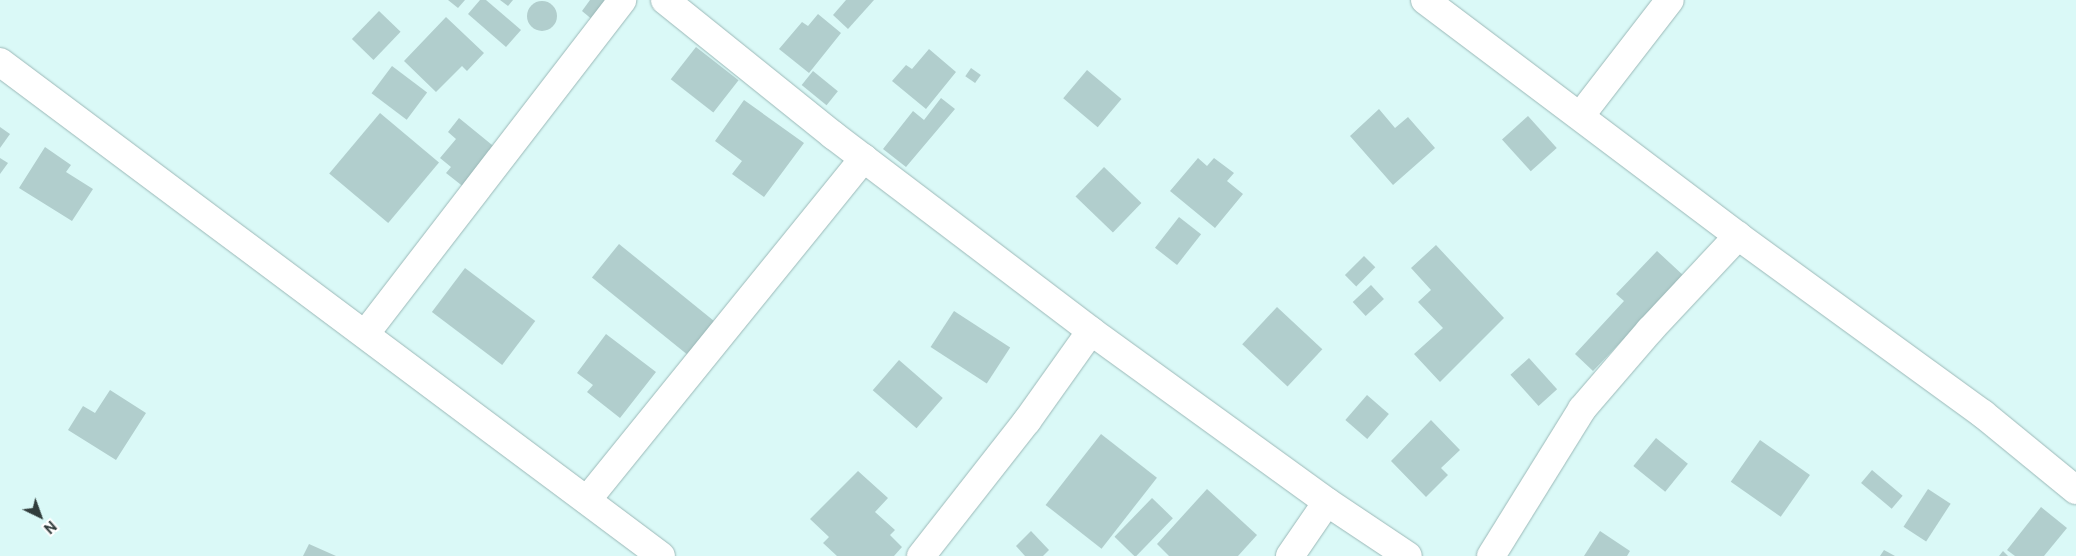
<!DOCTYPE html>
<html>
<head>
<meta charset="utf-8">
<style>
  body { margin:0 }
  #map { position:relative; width:2076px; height:556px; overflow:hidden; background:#daf9f7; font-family:"Public Sans",sans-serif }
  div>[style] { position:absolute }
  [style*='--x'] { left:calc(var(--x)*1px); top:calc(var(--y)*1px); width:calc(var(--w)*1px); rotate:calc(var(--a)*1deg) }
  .building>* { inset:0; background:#b1cecd; transform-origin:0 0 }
  .round { border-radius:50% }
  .roads { filter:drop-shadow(0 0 1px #9bb8b7) drop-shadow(0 0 1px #9bb8b7) }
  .minor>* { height:28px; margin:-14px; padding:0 14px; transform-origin:14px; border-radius:14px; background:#fff }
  span { translate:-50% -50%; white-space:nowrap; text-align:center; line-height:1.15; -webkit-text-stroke:5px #fff; paint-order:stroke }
  .north { position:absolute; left:15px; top:491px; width:50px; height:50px; -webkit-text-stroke:4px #fff; paint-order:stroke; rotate:138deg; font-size:14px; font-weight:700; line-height:20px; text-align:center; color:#313d3c }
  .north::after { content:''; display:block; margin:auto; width:18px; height:22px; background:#313d3c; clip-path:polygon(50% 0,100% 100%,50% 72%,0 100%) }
</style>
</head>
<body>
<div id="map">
  <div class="building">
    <div style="clip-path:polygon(448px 0,465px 0,458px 8px)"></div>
    <div style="clip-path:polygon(480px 0,486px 0,521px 30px,506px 47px,468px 14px)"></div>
    <div style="clip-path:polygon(500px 0,513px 0,508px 6px)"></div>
    <div style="clip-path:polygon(590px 0,610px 0,600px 26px,582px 11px)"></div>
    <div style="clip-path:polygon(846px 0,874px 0,848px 29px,833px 15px)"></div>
    <div class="round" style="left:527px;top:1px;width:30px;height:30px"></div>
    <div style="left:379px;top:11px;width:30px;height:39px;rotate:44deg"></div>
    <div style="clip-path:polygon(818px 14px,841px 33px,809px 73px,779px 49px,802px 22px,808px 26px)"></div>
    <div style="clip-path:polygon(446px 17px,484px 53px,467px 71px,462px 66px,436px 92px,404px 61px)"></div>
    <div style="left:696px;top:47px;width:54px;height:41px;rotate:38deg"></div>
    <div style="clip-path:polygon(929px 49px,956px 72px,926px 109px,892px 81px,906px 65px,912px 69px)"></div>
    <div style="left:392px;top:66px;width:44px;height:34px;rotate:37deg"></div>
    <div style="left:971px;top:68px;width:12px;height:10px;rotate:35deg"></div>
    <div style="left:1087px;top:70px;width:45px;height:37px;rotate:40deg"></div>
    <div style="left:813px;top:71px;width:32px;height:18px;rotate:39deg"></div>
    <div style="clip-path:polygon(941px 98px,955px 109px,906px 167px,883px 149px,913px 111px,924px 120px)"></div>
    <div style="clip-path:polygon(744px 100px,804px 143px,764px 197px,732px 174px,742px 161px,715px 141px)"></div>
    <div style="clip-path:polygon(1379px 109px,1395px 128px,1408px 117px,1435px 148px,1393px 185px,1350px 136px)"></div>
    <div style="left:380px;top:113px;width:77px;height:79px;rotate:40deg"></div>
    <div style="left:1528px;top:116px;width:43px;height:35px;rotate:48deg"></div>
    <div style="clip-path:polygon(459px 118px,497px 149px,465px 188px,446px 173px,451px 167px,440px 158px,456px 139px,448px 132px)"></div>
    <div style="clip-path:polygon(0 127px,10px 134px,0 148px)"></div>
    <div style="clip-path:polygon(45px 147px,71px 165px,66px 172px,93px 189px,72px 221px,19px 188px)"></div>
    <div style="clip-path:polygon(0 158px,8px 163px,0 174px)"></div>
    <div style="clip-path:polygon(1198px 158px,1207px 166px,1214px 158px,1234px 173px,1227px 181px,1243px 194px,1215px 228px,1170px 191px)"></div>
    <div style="left:1104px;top:167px;width:52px;height:41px;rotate:44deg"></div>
    <div style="left:1179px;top:217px;width:28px;height:39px;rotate:38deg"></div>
    <div style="left:619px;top:244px;width:129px;height:43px;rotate:39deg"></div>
    <div style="clip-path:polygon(1436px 245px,1504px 318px,1440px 382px,1414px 354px,1443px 328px,1418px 302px,1431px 290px,1411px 268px)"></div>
    <div style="clip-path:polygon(1657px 251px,1684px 276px,1593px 371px,1575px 354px,1624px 301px,1616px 294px)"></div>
    <div style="left:1364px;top:256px;width:16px;height:27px;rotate:45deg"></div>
    <div style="left:465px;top:268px;width:88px;height:55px;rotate:37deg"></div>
    <div style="left:1371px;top:285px;width:19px;height:25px;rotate:47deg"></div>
    <div style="left:1277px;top:307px;width:62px;height:51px;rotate:43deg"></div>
    <div style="left:954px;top:311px;width:67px;height:43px;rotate:33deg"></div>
    <div style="clip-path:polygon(606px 334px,656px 372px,620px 418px,587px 392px,593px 385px,577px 373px)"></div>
    <div style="left:1529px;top:358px;width:42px;height:25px;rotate:48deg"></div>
    <div style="left:899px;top:360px;width:58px;height:40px;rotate:41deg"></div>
    <div style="clip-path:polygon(110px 390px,146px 413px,116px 460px,68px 430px,83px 406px,95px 413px)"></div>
    <div style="left:1367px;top:395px;width:29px;height:33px;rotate:41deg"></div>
    <div style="clip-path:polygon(1431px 420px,1460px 450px,1441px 468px,1448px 475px,1426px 497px,1391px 461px)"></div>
    <div style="left:1101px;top:434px;width:71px;height:90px;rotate:38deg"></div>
    <div style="left:1656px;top:438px;width:41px;height:36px;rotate:39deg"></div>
    <div style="left:1760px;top:440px;width:61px;height:51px;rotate:35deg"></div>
    <div style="left:1872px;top:470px;width:40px;height:17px;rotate:40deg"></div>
    <div style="clip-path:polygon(858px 471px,888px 498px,875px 512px,895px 530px,890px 535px,902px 547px,894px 556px,837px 556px,823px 543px,829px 537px,810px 519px)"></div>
    <div style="clip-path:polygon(1207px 489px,1257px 535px,1238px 556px,1169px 556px,1157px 544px)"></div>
    <div style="left:1928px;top:489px;width:27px;height:45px;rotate:33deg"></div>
    <div style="left:1152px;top:498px;width:29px;height:54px;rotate:44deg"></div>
    <div style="clip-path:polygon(2041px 507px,2067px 528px,2044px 556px,2015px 556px,2007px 550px)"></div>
    <div style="clip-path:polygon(1031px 531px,1049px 550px,1043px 556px,1025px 556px,1016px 546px)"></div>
    <div style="clip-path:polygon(1600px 531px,1630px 551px,1627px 556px,1584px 556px)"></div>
    <div style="clip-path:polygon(309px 544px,336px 556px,303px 556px)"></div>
    <div style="clip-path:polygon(1884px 550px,1895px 556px,1880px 556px)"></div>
    <div style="clip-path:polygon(2003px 551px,2008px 556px,1999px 556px)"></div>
  </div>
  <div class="roads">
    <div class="minor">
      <div style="--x:665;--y:0;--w:216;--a:38.8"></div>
      <div style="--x:833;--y:135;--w:324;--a:37.2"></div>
      <div style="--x:1091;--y:331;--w:291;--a:35.9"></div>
      <div style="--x:1327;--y:502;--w:97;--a:33.7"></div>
      <div style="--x:1425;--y:0;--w:392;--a:37"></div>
      <div style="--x:1738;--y:236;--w:303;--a:36"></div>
      <div style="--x:1983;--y:414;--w:120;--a:39.3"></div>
      <div style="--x:0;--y:62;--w:825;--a:36.77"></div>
      <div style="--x:1581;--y:115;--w:145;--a:-52.3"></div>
      <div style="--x:366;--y:333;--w:420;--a:-52.4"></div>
      <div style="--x:587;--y:500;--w:440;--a:-51"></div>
      <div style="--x:921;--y:556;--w:172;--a:-51.9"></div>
      <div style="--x:1027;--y:421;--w:110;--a:-54.6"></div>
      <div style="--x:1290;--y:556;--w:65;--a:-55.6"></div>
      <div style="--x:1491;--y:556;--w:173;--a:-58.2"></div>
      <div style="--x:1582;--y:409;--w:104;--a:-49.3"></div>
      <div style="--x:1650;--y:330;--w:129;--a:-46.9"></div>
    </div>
  </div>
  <div class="north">N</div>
</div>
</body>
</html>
